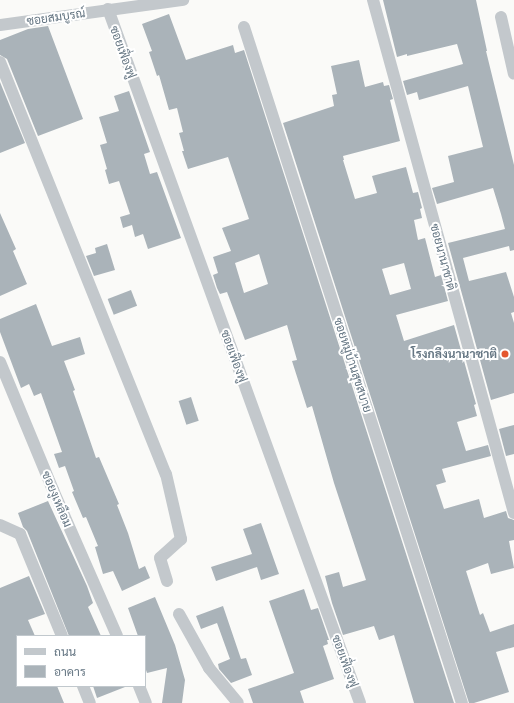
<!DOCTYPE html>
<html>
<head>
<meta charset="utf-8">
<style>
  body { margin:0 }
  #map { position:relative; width:514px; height:703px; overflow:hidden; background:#fafaf8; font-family:Barlow,Sarabun,sans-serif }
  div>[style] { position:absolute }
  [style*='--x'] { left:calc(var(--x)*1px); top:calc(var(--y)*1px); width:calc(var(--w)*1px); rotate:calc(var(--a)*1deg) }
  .building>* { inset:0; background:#aab3b9; transform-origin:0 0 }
  .street>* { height:12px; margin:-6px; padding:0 6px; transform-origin:6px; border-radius:6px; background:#c3c8cc }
  .dots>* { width:11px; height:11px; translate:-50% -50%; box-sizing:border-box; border:2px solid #fff; border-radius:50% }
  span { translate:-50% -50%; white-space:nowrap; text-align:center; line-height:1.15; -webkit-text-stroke:4px #fff; paint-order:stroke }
  .street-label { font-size:12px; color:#657683 }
  .poi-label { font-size:12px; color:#657683; font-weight:700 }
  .right { translate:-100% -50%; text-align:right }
  .legend { position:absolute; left:16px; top:635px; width:130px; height:52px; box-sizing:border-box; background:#fff; border:1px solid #c1c8cd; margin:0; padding:5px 7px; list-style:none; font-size:12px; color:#657683 }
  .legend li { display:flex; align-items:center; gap:8px; height:20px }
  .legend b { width:20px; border:1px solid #c1c8cd }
</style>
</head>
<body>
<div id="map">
  <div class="building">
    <div style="clip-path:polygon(383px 0,476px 0,487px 51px,486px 51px,514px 165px,514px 250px,510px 251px,509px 246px,463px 258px,469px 281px,506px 272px,514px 297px,514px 312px,511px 313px,514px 323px,514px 393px,491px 400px,448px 243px,505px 229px,501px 214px,493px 188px,437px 204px,432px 188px,454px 182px,448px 156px,483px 147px,468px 86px,419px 100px,417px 92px,407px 95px,403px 81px,463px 64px,457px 44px,407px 56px,407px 54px,397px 57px)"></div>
    <div style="clip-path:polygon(evenodd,169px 14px,186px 60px,233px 45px,235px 53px,244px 50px,454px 703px,414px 703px,394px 635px,379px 640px,374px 626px,343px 635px,332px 603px,325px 576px,339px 572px,343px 587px,366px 580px,334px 483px,312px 406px,307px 408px,292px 361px,297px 360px,287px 325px,245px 340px,227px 292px,220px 294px,217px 288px,213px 275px,218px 273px,213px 257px,231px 251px,222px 228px,249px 219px,228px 157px,188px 169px,182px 151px,184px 151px,179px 133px,183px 132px,177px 108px,169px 110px,159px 75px,157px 76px,149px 52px,152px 51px,142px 24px,169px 14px,259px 254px,268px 284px,244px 293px,235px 263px,259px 254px)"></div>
    <div style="clip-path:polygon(48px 26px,83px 119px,38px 136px,7px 59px,0 55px,0 40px,28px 29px)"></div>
    <div style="clip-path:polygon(evenodd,359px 60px,365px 87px,383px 82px,384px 86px,389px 85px,393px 99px,390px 100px,400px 141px,343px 156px,344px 160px,343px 160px,355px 199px,377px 193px,372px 176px,406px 167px,413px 193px,418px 192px,422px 208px,420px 209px,422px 218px,414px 220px,418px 240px,425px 238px,435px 277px,441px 275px,448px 301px,396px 315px,404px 341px,454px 325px,476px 404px,474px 405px,477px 416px,457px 422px,466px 451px,488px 445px,491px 456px,442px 469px,446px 482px,436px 485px,444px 509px,479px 499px,484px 518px,506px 511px,508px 518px,514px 520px,514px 540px,509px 541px,514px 568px,491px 574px,488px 563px,466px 571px,480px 615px,483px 613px,490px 632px,514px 624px,514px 647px,496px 652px,509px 692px,474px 703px,469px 703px,283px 123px,334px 106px,332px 95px,337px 94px,331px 66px,359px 60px,404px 263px,411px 289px,390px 295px,382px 269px,404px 263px)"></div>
    <div style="clip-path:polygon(0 82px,25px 143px,0 153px)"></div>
    <div style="clip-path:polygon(129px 91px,150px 152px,144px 154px,150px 174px,157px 172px,181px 238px,148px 249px,143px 234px,135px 237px,132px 225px,123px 228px,120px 217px,130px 214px,119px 181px,109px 184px,105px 170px,107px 169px,100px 145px,107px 143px,99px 117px,119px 111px,114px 96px)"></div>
    <div style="clip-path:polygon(0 213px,16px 249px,13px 251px,27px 284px,0 296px)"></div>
    <div style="clip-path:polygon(107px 244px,115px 270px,94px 276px,86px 256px,96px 253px,95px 248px)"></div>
    <div style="left:131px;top:290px;width:17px;height:25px;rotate:69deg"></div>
    <div style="clip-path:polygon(36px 304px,52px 346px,80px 337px,85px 354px,64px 361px,75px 390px,73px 391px,96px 458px,99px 457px,119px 504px,117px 505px,128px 533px,139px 569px,145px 566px,150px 578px,122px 591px,113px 571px,103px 574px,95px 547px,98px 546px,86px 517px,83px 518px,72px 492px,74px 491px,65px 466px,59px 468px,54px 454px,62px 452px,41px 393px,34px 396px,29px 384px,21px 388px,0 332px,0 319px)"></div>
    <div style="left:191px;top:397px;width:25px;height:13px;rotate:72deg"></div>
    <div style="clip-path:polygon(514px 425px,514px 454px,506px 456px,499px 429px)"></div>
    <div style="clip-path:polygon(48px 501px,87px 586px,93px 603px,88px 607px,101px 636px,69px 636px,27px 531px,23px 527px,18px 513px)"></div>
    <div style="clip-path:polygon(261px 523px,279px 574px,261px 580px,257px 567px,216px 581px,211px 567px,252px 554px,243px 529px)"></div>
    <div style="clip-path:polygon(29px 576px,45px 614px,28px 620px,35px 636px,17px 636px,17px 686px,57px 686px,64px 703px,0 703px,0 588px)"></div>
    <div style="clip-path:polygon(304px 589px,311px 610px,318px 608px,329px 640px,327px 640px,328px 644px,323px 646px,334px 679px,300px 691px,304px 703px,253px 703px,248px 689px,294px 673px,269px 601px)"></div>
    <div style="clip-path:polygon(155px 597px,175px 645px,185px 680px,182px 703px,162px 703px,167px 668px,147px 673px,145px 667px,145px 636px,138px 636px,128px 608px)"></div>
    <div style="clip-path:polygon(223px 606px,241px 659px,246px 658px,252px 675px,231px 683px,219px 669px,218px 664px,230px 659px,217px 623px,201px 629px,196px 616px)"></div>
    <div style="clip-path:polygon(93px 686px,125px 686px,125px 687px,97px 698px)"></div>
  </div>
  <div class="street">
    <div style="--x:373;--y:0;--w:532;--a:74.63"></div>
    <div style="--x:108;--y:9;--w:738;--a:70.04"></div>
    <div style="--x:501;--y:17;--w:58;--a:77.2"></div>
    <div style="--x:0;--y:25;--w:185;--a:-7.8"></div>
    <div style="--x:244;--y:27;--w:710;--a:72.13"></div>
    <div style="--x:0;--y:62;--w:444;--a:68.1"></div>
    <div style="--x:166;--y:474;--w:67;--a:77"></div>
    <div style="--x:181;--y:539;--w:28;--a:138"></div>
    <div style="--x:160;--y:558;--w:24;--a:73"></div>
    <div style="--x:0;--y:362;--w:139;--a:67.5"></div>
    <div style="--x:53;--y:490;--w:159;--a:66.3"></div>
    <div style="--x:0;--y:525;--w:22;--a:24"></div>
    <div style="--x:20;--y:534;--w:110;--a:67.6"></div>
    <div style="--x:179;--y:614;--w:62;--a:60.9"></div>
    <div style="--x:209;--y:668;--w:45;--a:50.4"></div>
    <div style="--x:83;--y:686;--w:18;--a:68"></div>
    <div style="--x:139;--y:686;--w:18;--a:68"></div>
  </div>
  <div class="dots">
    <div style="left:505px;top:354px;background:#e4572e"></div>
  </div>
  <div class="street-label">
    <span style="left:56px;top:17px;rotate:-8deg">ซอยสมบูรณ์</span>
    <span style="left:123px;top:52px;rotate:70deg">ซอยเฟื่องฟู</span>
    <span style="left:443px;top:257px;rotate:75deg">ซอยนานาชาติ</span>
    <span style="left:234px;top:356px;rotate:70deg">ซอยเฟื่องฟู</span>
    <span style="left:353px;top:365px;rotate:72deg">ซอยหมู่บ้านสุขสบาย</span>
    <span style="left:57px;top:499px;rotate:67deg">ซอยงูเหลือม</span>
    <span style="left:345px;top:661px;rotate:70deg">ซอยเฟื่องฟู</span>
  </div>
  <div class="poi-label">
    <span class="right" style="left:497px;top:354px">โรงกลึงนานาชาติ</span>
  </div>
  <ul class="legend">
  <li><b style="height:5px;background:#c3c8cc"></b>ถนน</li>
  <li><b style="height:11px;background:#aab3b9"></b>อาคาร</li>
  </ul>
</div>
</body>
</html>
